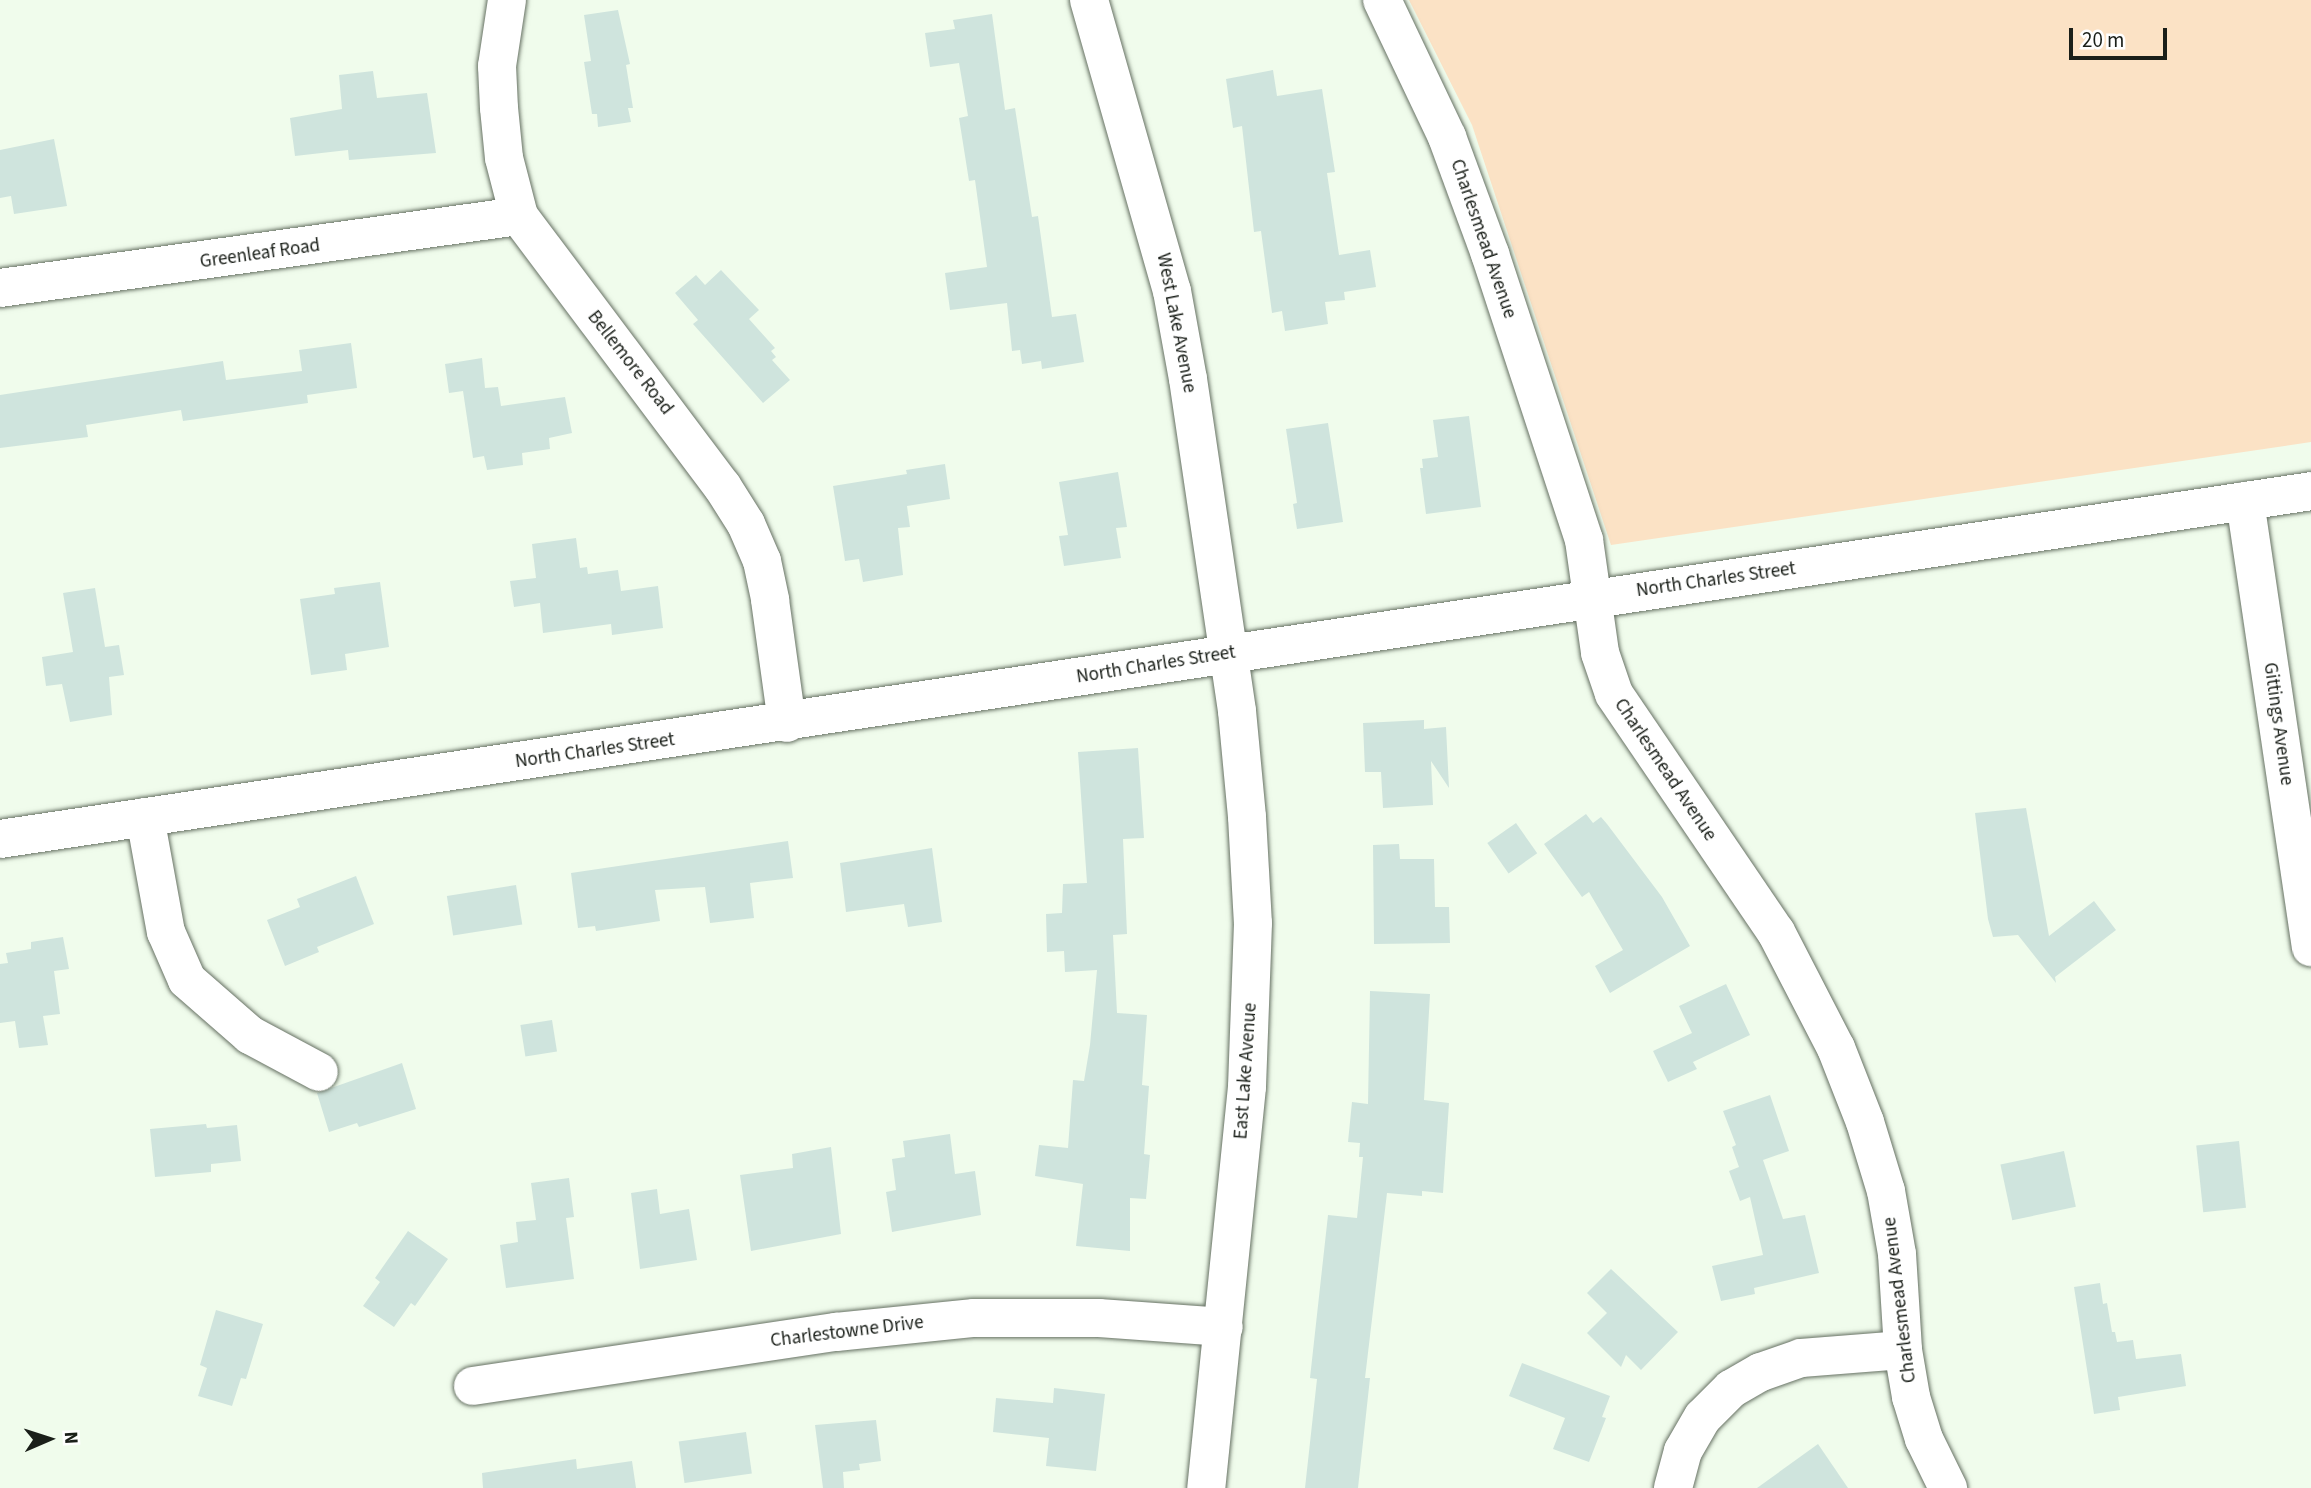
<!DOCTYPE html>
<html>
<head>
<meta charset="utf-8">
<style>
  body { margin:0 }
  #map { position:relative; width:2311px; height:1488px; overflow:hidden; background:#f0fcec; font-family:"Source Sans 3",sans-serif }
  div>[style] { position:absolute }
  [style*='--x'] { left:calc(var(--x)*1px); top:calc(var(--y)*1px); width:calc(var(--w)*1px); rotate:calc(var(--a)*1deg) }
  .green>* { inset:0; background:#fbe2c5 }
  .building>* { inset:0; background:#cfe4dd; transform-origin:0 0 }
  .roads { filter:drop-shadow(0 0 2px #667163) drop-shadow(0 0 2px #667163) }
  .minor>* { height:38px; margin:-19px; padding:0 19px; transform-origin:19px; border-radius:19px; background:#fff }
  .major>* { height:38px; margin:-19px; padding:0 19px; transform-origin:19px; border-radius:19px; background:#fff }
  span { translate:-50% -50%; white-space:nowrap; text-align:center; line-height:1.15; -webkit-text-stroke:6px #fff; paint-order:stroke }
  .street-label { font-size:19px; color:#1a1f19 }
  .north { position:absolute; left:14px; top:1404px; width:70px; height:70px; -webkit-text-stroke:5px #fff; paint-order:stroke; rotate:87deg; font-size:19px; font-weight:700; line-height:28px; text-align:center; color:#1a1f19 }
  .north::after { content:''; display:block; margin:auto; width:24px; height:32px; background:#1a1f19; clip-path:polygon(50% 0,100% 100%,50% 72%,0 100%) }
  .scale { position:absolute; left:2069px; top:28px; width:98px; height:32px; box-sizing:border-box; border:4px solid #1a1f19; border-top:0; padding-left:9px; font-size:21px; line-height:24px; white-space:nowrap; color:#1a1f19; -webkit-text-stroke:5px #fff; paint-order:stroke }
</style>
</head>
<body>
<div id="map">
  <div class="green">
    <div style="clip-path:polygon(1409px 0,2311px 0,2311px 442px,1611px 545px,1472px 125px)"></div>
  </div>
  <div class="building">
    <div style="clip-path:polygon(618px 10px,630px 64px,626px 65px,633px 108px,628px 108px,631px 122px,598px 127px,597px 114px,592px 114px,584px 62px,591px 61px,584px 15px)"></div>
    <div style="clip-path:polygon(992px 14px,1005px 110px,1015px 108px,1032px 217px,1038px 216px,1052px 317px,1076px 314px,1084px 362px,1042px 369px,1041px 361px,1022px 364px,1020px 350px,1012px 351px,1007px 303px,950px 310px,945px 273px,987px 267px,975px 180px,969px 181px,959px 118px,968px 116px,959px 63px,930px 67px,925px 33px,955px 29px,953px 20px)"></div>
    <div style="clip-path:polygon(1273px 70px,1277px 96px,1322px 89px,1335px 172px,1327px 173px,1339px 255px,1370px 250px,1376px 287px,1344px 292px,1345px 300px,1325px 302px,1328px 324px,1285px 331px,1282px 311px,1272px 313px,1261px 231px,1254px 232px,1242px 126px,1233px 128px,1226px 79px)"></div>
    <div style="clip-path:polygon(373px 71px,377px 98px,427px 93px,436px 153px,349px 160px,348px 150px,295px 156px,290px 118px,342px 109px,339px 75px)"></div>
    <div style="clip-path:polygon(54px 139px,67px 206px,14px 214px,11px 196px,0 198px,0 150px)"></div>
    <div style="clip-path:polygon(721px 270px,759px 310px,749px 319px,775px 348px,771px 351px,776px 357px,772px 360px,790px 380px,763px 403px,693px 324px,698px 320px,675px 293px,696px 275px,705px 285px)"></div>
    <div style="clip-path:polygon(351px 343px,357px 388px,307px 395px,308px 403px,183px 421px,181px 410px,86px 425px,88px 437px,0 448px,0 395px,223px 361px,226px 380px,302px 371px,299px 350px)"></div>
    <div style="clip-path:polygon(482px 358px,485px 388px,498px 387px,501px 406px,565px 397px,572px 433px,549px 438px,550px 449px,522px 453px,523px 465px,487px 470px,484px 456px,473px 458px,463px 391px,449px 393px,445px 364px)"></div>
    <div style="clip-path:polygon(1469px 416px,1481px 507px,1426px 514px,1420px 468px,1423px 468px,1422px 459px,1438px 457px,1433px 420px)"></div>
    <div style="clip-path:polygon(1328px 423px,1343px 522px,1297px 529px,1293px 504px,1297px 503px,1286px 429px)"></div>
    <div style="clip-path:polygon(945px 464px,950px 499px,907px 506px,910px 527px,898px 528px,903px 575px,863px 582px,859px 559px,845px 561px,833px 486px,907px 474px,906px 470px)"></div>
    <div style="clip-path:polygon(1118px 472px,1127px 527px,1116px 528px,1121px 558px,1064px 566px,1059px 536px,1068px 535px,1059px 482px)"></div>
    <div style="clip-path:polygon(576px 538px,580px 568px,587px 567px,588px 574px,618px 570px,621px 591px,658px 586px,663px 628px,612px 635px,611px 624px,543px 633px,540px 603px,514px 607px,510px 581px,536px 578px,532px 544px)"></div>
    <div style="clip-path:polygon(380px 582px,389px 647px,345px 654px,347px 670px,311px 675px,300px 599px,335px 594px,334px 588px)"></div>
    <div style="clip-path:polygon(95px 588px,105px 647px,119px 645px,124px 675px,109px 677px,112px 715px,70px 722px,62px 684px,46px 686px,42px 657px,73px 652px,63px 593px)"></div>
    <div style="clip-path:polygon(1424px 720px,1424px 729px,1446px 727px,1449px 788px,1431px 761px,1433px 805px,1383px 808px,1381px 772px,1365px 772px,1363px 723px)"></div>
    <div style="clip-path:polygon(1138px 748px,1144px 838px,1123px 839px,1127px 934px,1113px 935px,1117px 1013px,1147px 1015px,1142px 1085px,1149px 1086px,1144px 1154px,1150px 1155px,1146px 1199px,1130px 1198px,1130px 1251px,1076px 1246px,1083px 1184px,1035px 1176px,1039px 1145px,1068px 1148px,1073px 1080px,1084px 1081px,1090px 1045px,1097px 970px,1065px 972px,1064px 951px,1047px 952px,1046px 914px,1062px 913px,1063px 884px,1087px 883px,1078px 752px)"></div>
    <div style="clip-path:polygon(2026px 808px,2049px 936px,2094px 901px,2116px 930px,2055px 977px,2056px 983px,2018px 935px,1993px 937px,1988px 919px,1975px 813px)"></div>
    <div style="clip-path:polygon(1586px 814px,1593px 823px,1601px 817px,1607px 824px,1662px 897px,1690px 946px,1610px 993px,1595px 966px,1623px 950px,1589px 892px,1582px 897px,1544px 844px)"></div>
    <div style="left:1516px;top:823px;width:37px;height:35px;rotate:55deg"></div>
    <div style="clip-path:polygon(788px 841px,793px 878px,750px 883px,754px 918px,710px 923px,705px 887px,655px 890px,660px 921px,596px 931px,595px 926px,578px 928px,571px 873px)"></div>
    <div style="clip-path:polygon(1399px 844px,1400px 859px,1434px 859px,1435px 907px,1449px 907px,1450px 943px,1374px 944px,1373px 845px)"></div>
    <div style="clip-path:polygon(932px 848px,942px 922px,908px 927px,904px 904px,846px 912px,840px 863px)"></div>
    <div style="clip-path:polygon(356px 876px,374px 924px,317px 947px,319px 952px,285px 966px,267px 920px,300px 907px,297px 899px)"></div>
    <div style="left:516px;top:885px;width:40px;height:70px;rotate:81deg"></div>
    <div style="clip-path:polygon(63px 937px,69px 969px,54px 971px,60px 1014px,43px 1016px,48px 1045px,19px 1048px,15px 1021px,0 1023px,0 964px,8px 963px,6px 953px,31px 949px,31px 942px)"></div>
    <div style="clip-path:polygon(1726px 984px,1750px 1035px,1693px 1062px,1697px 1069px,1668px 1082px,1653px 1051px,1692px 1033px,1679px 1006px)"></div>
    <div style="clip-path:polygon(1370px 991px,1430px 994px,1424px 1100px,1449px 1103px,1443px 1193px,1422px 1191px,1422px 1196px,1387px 1193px,1365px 1378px,1370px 1378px,1358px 1488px,1305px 1488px,1317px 1379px,1310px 1378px,1328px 1215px,1357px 1218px,1363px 1157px,1359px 1157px,1360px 1143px,1348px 1142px,1352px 1102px,1368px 1104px)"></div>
    <div style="left:552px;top:1020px;width:32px;height:32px;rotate:81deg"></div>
    <div style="clip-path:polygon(402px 1063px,416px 1109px,359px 1127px,357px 1123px,329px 1132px,317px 1093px)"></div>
    <div style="clip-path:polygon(1770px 1095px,1789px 1151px,1763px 1160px,1783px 1219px,1805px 1215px,1819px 1273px,1754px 1288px,1755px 1294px,1721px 1301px,1712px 1266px,1763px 1255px,1750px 1197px,1740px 1201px,1729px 1171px,1739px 1167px,1732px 1147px,1736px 1145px,1723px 1111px)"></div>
    <div style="clip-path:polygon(206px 1124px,207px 1128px,237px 1125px,241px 1161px,211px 1164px,211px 1172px,155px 1177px,150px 1129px)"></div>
    <div style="clip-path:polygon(950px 1134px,955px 1174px,975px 1171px,981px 1215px,892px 1232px,886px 1192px,896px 1190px,892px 1159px,905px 1157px,903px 1141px)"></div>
    <div style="left:2239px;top:1141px;width:67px;height:43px;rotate:84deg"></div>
    <div style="clip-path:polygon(831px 1147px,841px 1234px,751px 1251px,740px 1175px,793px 1168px,792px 1154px)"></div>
    <div style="left:2064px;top:1151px;width:57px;height:65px;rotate:78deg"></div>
    <div style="clip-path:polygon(569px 1178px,574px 1217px,566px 1218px,574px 1279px,506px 1288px,500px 1245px,518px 1242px,516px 1222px,536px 1220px,531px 1183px)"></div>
    <div style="clip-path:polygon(657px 1189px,660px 1214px,689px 1209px,697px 1260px,640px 1269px,631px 1193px)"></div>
    <div style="clip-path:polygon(408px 1231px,448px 1259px,415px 1306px,411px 1303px,394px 1327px,363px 1306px,380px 1282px,375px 1278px)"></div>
    <div style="clip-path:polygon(1611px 1269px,1678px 1332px,1641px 1370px,1626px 1355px,1621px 1367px,1587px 1333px,1607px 1313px,1587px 1293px)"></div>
    <div style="clip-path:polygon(2100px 1283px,2103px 1304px,2107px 1303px,2112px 1332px,2115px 1332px,2117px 1342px,2133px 1340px,2136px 1359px,2181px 1354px,2186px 1386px,2118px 1397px,2120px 1410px,2094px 1414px,2074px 1287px)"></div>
    <div style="clip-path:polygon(216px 1310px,263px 1324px,246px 1379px,241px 1378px,232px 1406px,198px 1396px,207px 1368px,200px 1365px)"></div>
    <div style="clip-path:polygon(1522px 1363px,1610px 1396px,1602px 1417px,1606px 1418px,1589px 1462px,1553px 1449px,1565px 1418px,1509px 1396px)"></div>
    <div style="clip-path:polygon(1054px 1388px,1105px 1394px,1096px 1471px,1046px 1466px,1049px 1438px,993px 1432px,996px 1398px,1053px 1403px)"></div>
    <div style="clip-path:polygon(876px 1420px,881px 1461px,859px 1464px,860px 1470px,843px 1472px,844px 1488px,823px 1488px,815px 1425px)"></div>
    <div style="left:746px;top:1432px;width:42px;height:68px;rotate:82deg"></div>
    <div style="clip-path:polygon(1818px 1444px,1848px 1488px,1757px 1488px)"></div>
    <div style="clip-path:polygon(576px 1459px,577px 1469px,632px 1461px,636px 1488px,483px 1488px,482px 1473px)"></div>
  </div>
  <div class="roads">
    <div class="minor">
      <div style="--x:507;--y:0;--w:67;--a:98.6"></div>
      <div style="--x:497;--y:66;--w:42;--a:87.3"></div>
      <div style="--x:499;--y:108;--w:50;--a:84.3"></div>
      <div style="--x:504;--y:158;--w:60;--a:75.5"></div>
      <div style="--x:519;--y:216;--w:338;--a:53.1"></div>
      <div style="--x:722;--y:486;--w:45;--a:57.7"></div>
      <div style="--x:746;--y:524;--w:40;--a:66.6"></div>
      <div style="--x:762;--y:561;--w:40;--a:78"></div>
      <div style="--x:770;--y:600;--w:124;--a:82.1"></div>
      <div style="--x:1089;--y:0;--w:303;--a:74.1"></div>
      <div style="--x:1172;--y:291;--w:89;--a:79.7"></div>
      <div style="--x:1188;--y:379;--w:336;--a:81.6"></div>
      <div style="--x:1237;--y:711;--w:106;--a:84.6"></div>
      <div style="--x:1247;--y:817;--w:106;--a:86.8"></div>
      <div style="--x:1253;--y:923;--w:164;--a:92.1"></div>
      <div style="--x:1247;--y:1087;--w:403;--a:95.8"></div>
      <div style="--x:1382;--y:0;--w:152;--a:64.6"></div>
      <div style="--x:1447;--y:137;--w:125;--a:69.8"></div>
      <div style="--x:1490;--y:254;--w:301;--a:71.8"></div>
      <div style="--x:1584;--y:540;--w:114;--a:81.9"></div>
      <div style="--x:1600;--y:653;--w:43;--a:71.1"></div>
      <div style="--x:1614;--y:694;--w:288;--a:55.8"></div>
      <div style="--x:1776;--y:932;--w:131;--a:62.7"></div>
      <div style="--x:1836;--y:1048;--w:79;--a:68.6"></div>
      <div style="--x:1865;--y:1122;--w:72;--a:73.1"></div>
      <div style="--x:1886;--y:1191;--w:64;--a:80.1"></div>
      <div style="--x:1897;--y:1254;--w:96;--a:86.4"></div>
      <div style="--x:1903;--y:1350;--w:48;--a:80.3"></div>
      <div style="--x:1911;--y:1397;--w:44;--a:72.8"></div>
      <div style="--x:1924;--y:1439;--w:55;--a:63.9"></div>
      <div style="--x:0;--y:288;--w:524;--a:-7.9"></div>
      <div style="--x:2245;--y:501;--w:451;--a:81.6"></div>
      <div style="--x:145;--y:817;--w:117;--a:79.7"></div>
      <div style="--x:166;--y:932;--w:52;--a:66.4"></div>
      <div style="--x:187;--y:980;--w:84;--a:41.1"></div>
      <div style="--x:250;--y:1035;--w:78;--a:28.2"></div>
      <div style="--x:473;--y:1386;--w:367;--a:-8.5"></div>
      <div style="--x:836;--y:1332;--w:139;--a:-5.8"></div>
      <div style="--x:974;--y:1318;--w:125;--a:0"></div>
      <div style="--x:1099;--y:1318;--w:125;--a:4.1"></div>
      <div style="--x:1673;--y:1488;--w:38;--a:-75"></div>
      <div style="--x:1683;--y:1451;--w:39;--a:-60"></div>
      <div style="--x:1703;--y:1417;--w:40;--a:-45"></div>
      <div style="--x:1731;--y:1389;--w:34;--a:-30"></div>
      <div style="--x:1761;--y:1372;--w:42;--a:-19.3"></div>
      <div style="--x:1801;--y:1358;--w:102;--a:-4.5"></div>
    </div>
    <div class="major">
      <div style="--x:0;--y:839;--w:2337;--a:-8.56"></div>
    </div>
  </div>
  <div class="street-label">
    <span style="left:1483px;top:239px;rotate:71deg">Charlesmead Avenue</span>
    <span style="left:260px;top:254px;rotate:-8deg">Greenleaf Road</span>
    <span style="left:1176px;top:323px;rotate:79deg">West Lake Avenue</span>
    <span style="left:630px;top:363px;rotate:52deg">Bellemore Road</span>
    <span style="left:1716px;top:580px;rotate:-8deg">North Charles Street</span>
    <span style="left:1156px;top:665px;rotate:-9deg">North Charles Street</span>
    <span style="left:2278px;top:724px;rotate:82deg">Gittings Avenue</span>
    <span style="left:595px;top:751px;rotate:-8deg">North Charles Street</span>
    <span style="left:1665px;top:770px;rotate:56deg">Charlesmead Avenue</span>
    <span style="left:1246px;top:1071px;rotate:-86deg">East Lake Avenue</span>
    <span style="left:1900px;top:1300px;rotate:-97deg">Charlesmead Avenue</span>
    <span style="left:847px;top:1332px;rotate:-7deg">Charlestowne Drive</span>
  </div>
  <div class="north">N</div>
  <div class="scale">20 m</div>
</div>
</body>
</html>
